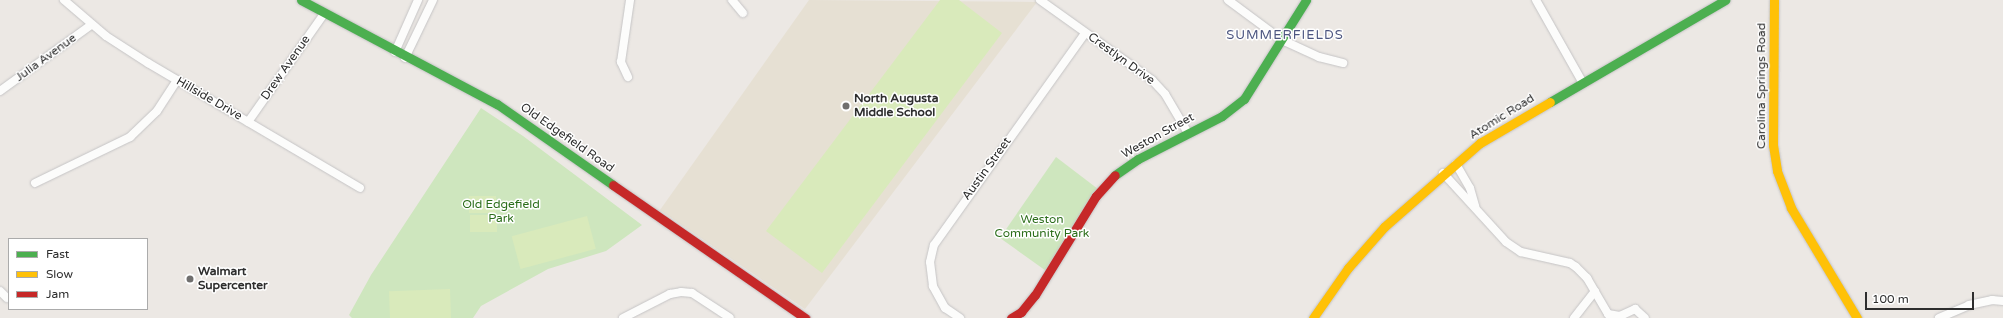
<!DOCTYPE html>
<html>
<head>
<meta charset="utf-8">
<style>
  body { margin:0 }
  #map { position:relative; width:2003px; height:318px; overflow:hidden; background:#ece8e4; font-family:"Varela Round",sans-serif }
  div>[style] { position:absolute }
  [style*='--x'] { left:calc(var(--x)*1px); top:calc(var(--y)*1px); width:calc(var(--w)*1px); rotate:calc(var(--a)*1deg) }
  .education>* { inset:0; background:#e6e0d3 }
  .green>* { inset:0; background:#cee6be }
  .pitch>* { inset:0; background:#d9eabb; transform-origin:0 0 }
  .roads { filter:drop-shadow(0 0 1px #c5c4c5) drop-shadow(0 0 1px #c5c4c5) }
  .street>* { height:8px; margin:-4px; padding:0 4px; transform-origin:4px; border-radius:4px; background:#fcfcfb }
  .fast>* { height:9px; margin:-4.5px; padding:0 4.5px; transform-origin:4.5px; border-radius:4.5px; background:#4caf50 }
  .slow>* { height:9px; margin:-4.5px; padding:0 4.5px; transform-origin:4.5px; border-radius:4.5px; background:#ffc107 }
  .jam>* { height:9px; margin:-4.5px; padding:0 4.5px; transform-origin:4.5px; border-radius:4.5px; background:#c62828 }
  .dots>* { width:11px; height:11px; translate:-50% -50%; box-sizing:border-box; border:2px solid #fff; border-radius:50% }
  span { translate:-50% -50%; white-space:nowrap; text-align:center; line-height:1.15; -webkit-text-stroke:3px #fff; paint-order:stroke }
  .street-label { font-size:12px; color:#2e2e2e }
  .poi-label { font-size:12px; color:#2e2e2e; font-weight:700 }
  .left { translate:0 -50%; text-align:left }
  .park-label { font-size:12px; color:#2c6e1b }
  .neighbourhood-label { font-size:13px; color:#4d5680; letter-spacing:1px }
  .legend { position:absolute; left:8px; top:238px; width:140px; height:72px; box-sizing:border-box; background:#fff; border:1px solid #ababab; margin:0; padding:5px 7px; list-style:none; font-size:12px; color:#2e2e2e }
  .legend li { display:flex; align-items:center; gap:8px; height:20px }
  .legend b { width:20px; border:1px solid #ababab }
  .scale { position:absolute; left:1865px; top:292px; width:109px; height:18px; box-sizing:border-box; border:2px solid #2e2e2e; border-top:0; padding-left:5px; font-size:12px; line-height:14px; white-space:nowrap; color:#2e2e2e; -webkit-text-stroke:3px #fff; paint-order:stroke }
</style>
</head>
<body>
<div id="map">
  <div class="education">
    <div style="clip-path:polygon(809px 0,1037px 2px,805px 309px,660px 210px)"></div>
  </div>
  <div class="green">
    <div style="clip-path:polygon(481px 108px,523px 136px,642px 225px,606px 251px,548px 269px,481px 306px,473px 318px,352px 318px,349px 315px,371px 275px)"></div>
    <div style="clip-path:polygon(1056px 157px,1098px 189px,1049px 273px,1000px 238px)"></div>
  </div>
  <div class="pitch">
    <div style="clip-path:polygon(940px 0,959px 0,1002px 33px,822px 273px,766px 231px)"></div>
    <div style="left:469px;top:196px;width:27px;height:17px"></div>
    <div style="left:497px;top:215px;width:17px;height:27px;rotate:90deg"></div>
    <div style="left:587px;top:216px;width:34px;height:78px;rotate:75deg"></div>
    <div style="left:450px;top:289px;width:29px;height:61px;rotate:88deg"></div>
  </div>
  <div class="roads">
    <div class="street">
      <div style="--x:64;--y:0;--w:55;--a:40.6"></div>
      <div style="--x:106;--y:36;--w:50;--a:32.7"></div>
      <div style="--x:148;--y:63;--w:246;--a:30.5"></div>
      <div style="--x:732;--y:0;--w:17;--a:50"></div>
      <div style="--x:1040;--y:0;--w:138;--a:35.5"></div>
      <div style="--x:1152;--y:80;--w:19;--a:47"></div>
      <div style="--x:1165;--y:94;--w:45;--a:59.5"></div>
      <div style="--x:1228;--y:0;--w:67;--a:36.5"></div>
      <div style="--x:1282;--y:40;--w:41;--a:24.7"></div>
      <div style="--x:1319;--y:57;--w:25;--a:14"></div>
      <div style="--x:1536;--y:0;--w:95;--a:60.5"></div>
      <div style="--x:395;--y:52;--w:57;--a:-66.1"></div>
      <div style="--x:405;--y:58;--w:64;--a:-64.2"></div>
      <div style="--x:628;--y:77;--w:17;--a:-115"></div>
      <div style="--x:621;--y:62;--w:63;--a:-81.7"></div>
      <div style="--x:0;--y:91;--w:112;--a:-36"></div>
      <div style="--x:248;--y:122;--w:132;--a:-54.9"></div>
      <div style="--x:1456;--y:164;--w:28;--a:60"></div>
      <div style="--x:1470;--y:188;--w:19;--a:74"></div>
      <div style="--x:1443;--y:173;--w:93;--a:47.6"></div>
      <div style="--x:1506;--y:242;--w:18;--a:34"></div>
      <div style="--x:1521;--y:252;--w:50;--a:12.7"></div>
      <div style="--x:1570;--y:263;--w:7;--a:34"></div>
      <div style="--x:1576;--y:267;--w:16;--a:45"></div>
      <div style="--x:1587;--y:278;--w:42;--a:59.7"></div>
      <div style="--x:35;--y:183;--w:106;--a:-25.8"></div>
      <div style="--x:130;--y:137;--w:37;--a:-44"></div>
      <div style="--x:157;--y:111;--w:37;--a:-57"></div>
      <div style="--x:0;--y:291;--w:10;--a:45"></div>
      <div style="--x:1608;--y:314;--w:12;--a:9"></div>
      <div style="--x:1620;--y:316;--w:17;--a:-25"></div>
      <div style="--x:1635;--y:309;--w:13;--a:42"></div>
      <div style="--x:623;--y:318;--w:53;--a:-27.1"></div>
      <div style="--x:670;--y:294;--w:11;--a:-10"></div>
      <div style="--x:681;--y:292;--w:11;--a:5"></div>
      <div style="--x:692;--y:293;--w:45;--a:33.3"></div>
      <div style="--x:960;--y:318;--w:18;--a:-146"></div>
      <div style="--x:945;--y:308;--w:25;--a:-119"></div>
      <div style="--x:933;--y:286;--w:24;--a:-97"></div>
      <div style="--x:930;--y:262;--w:17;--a:-77"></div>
      <div style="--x:934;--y:245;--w:260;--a:-54.5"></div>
      <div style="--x:1574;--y:318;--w:34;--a:-52"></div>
      <div style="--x:1939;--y:318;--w:33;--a:-23"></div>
      <div style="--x:1969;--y:305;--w:24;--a:-12"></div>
      <div style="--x:1992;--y:300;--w:11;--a:5"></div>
    </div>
    <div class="fast">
      <div style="--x:301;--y:0;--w:222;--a:28"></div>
      <div style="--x:497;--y:104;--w:141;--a:34.9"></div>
      <div style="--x:1550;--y:102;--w:203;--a:-30.2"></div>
      <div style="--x:1115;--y:175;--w:28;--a:-35"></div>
      <div style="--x:1138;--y:159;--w:94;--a:-27.1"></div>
      <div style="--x:1222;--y:116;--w:28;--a:-38"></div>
      <div style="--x:1244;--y:99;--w:117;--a:-57.9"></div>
    </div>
    <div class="slow">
      <div style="--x:1774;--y:0;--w:145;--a:90.4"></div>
      <div style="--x:1773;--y:145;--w:26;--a:81"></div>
      <div style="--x:1777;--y:171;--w:40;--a:69"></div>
      <div style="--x:1791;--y:208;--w:128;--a:59"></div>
      <div style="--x:1313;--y:318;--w:61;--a:-55"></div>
      <div style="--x:1348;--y:268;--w:55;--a:-48.7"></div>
      <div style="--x:1384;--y:227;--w:128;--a:-41.2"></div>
      <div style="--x:1480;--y:143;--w:81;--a:-30.4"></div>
    </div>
    <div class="jam">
      <div style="--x:613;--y:185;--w:234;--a:34.7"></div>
      <div style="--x:1011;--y:318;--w:12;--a:-31"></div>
      <div style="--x:1021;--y:312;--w:22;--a:-51"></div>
      <div style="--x:1035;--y:295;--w:116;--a:-58.4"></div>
      <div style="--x:1096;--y:196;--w:28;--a:-48"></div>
    </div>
  </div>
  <div class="dots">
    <div style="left:846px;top:106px;background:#706f6e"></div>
    <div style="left:190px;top:279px;background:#706f6e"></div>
  </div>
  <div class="street-label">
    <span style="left:46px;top:58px;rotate:-36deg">Julia Avenue</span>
    <span style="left:1121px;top:59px;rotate:36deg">Crestlyn Drive</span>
    <span style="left:286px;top:68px;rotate:-55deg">Drew Avenue</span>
    <span style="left:1762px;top:86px;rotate:-90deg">Carolina Springs Road</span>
    <span style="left:209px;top:99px;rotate:30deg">Hillside Drive</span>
    <span style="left:1502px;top:117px;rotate:-32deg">Atomic Road</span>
    <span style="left:1158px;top:136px;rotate:-29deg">Weston Street</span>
    <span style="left:567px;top:138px;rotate:35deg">Old Edgefield Road</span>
    <span style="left:987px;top:169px;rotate:-54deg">Austin Street</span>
  </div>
  <div class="poi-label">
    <span class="left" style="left:854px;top:106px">North Augusta<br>Middle School</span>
    <span class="left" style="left:198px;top:279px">Walmart<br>Supercenter</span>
  </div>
  <div class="park-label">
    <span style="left:501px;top:212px">Old Edgefield<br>Park</span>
    <span style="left:1042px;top:227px">Weston<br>Community Park</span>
  </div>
  <div class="neighbourhood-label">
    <span style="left:1285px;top:35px">SUMMERFIELDS</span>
  </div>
  <ul class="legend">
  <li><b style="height:5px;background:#4caf50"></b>Fast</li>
  <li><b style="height:5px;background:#ffc107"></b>Slow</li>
  <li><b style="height:5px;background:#c62828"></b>Jam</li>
  </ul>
  <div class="scale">100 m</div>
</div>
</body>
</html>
